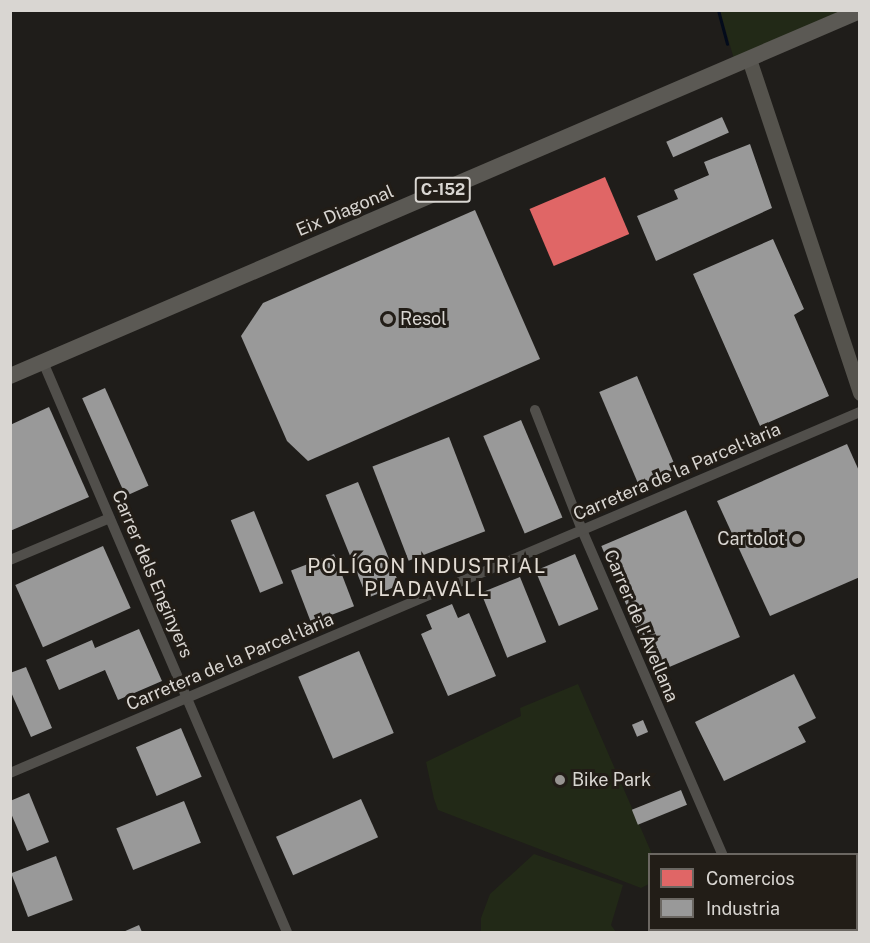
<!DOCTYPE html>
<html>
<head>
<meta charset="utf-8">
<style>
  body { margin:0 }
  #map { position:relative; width:870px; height:943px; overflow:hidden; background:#1f1d1a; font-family:"Public Sans",sans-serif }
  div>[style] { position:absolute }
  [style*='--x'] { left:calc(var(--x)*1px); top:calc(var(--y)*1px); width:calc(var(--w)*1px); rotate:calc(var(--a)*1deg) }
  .green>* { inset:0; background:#222917 }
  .shops>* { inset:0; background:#e06666; transform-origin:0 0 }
  .industry>* { inset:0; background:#999; transform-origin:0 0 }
  .stream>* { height:3px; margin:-1.5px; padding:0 1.5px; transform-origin:1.5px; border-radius:1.5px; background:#030b1b }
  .street>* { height:10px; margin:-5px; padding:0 5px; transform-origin:5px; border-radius:5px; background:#514f4b }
  .secondary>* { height:15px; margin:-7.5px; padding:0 7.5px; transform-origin:7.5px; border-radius:7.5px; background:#55534d }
  .primary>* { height:16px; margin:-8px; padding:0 8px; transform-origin:8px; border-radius:8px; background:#5b5954 }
  .dots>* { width:16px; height:16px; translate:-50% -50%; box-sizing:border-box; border:3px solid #221d17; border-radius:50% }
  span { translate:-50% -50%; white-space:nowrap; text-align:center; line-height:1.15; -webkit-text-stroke:6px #221d17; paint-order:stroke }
  .shield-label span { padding:2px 4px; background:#221d17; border:2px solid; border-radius:4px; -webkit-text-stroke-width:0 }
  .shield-label { font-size:16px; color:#d9d6d2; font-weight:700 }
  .street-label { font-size:18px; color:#d9d6d2 }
  .poi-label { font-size:18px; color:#d9d6d2 }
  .left { translate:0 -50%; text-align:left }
  .right { translate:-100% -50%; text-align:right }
  .neighbourhood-label { font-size:20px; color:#e2dcd4; letter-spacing:1.5px }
  .frame { position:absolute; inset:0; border:12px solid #d9d6d2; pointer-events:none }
  .legend { position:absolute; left:648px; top:853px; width:210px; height:78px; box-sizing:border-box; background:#221d17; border:2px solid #6b6762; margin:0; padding:8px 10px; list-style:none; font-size:18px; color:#d9d6d2 }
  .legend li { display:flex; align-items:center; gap:12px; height:30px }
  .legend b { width:30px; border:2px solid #6b6762 }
</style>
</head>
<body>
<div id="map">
  <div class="green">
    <div style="clip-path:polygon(720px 11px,849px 11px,734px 59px)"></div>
    <div style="clip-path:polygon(578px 684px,652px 854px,649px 884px,641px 888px,438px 810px,434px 799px,426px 762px,521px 716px,520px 708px)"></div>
    <div style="clip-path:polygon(534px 854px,623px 885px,611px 925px,616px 932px,481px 932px,481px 918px,490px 894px)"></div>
  </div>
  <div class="shops">
    <div style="left:605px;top:177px;width:62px;height:82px;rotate:67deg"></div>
  </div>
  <div class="industry">
    <div style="left:722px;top:117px;width:17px;height:61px;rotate:66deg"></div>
    <div style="clip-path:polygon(750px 144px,772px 208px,656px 261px,637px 216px,678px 199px,674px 190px,709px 175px,704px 162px)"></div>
    <div style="clip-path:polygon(475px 210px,540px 359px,308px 461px,287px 441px,241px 336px,263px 303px)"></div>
    <div style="clip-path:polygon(773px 239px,804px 309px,794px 315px,829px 396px,760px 426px,693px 274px)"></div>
    <div style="left:637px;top:376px;width:101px;height:41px;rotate:67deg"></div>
    <div style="left:105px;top:388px;width:107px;height:25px;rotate:66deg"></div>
    <div style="clip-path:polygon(49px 407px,89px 497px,10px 531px,10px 425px)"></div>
    <div style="left:521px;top:420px;width:106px;height:41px;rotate:67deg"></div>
    <div style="left:449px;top:437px;width:101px;height:82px;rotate:69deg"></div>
    <div style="clip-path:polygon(847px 444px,860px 473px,860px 577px,770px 616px,717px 501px)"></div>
    <div style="left:358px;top:482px;width:111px;height:35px;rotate:68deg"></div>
    <div style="left:686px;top:510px;width:138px;height:92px;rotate:67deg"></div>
    <div style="left:254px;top:511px;width:78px;height:25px;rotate:68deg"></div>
    <div style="left:103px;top:546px;width:68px;height:96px;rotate:66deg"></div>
    <div style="left:334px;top:554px;width:56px;height:46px;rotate:69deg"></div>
    <div style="left:575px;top:554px;width:60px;height:43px;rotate:67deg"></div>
    <div style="left:520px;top:577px;width:70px;height:42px;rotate:68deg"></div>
    <div style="clip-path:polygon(452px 604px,458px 618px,469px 613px,496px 676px,448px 696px,421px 634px,432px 629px,426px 615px)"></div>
    <div style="clip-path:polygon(139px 629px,162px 681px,118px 700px,105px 670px,59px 690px,46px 660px,92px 640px,95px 648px)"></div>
    <div style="left:359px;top:651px;width:89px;height:66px;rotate:67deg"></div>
    <div style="clip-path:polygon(26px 667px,52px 728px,31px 737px,10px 690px,10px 673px)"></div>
    <div style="clip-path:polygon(794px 674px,816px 718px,798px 727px,806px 742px,724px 781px,695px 722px)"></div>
    <div style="left:643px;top:720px;width:13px;height:12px;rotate:67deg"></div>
    <div style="left:181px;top:728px;width:53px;height:49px;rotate:67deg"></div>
    <div style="left:681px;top:790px;width:16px;height:53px;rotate:68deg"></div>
    <div style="clip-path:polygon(29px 793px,49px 842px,27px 851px,10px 811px,10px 801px)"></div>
    <div style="left:361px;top:799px;width:42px;height:93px;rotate:66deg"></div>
    <div style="left:184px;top:801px;width:45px;height:73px;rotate:68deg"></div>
    <div style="left:56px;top:856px;width:47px;height:48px;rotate:69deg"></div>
    <div style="clip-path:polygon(860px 911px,860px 932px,818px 932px,817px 930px,856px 930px)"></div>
    <div style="clip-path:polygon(139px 925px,142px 932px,123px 932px)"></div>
  </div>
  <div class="stream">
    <div style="--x:718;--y:10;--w:35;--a:75"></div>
  </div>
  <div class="street">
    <div style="--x:43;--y:362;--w:620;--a:66.83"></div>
    <div style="--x:535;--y:410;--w:129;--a:68.6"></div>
    <div style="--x:582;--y:530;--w:353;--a:66.6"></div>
    <div style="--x:10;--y:560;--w:108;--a:-22.8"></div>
    <div style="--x:10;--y:773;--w:923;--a:-23.01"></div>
    <div style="--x:856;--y:882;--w:4;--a:-14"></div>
  </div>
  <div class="secondary">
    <div style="--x:749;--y:59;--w:352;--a:71.6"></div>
  </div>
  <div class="primary">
    <div style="--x:10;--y:376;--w:925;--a:-23.24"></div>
  </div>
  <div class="dots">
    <div style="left:388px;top:319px;background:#989592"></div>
    <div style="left:797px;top:539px;background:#989592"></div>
    <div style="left:560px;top:780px;background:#989592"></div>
  </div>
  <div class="shield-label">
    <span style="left:443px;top:190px">C-152</span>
  </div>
  <div class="street-label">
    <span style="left:345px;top:211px;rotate:-23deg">Eix Diagonal</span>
    <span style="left:677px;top:472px;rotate:-23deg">Carretera de la Parcel·lària</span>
    <span style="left:152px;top:574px;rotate:67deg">Carrer dels Enginyers</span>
    <span style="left:641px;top:626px;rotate:67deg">Carrer de l'Avellana</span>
    <span style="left:230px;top:662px;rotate:-23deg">Carretera de la Parcel·lària</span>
  </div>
  <div class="poi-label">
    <span class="left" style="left:400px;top:319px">Resol</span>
    <span class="right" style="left:785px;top:539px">Cartolot</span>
    <span class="left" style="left:572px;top:780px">Bike Park</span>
  </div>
  <div class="neighbourhood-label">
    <span style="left:427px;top:578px">POLÍGON INDUSTRIAL<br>PLADAVALL</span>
  </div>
  <div class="frame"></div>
  <ul class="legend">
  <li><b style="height:16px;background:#e06666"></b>Comercios</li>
  <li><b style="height:16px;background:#999"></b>Industria</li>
  </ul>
</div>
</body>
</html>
